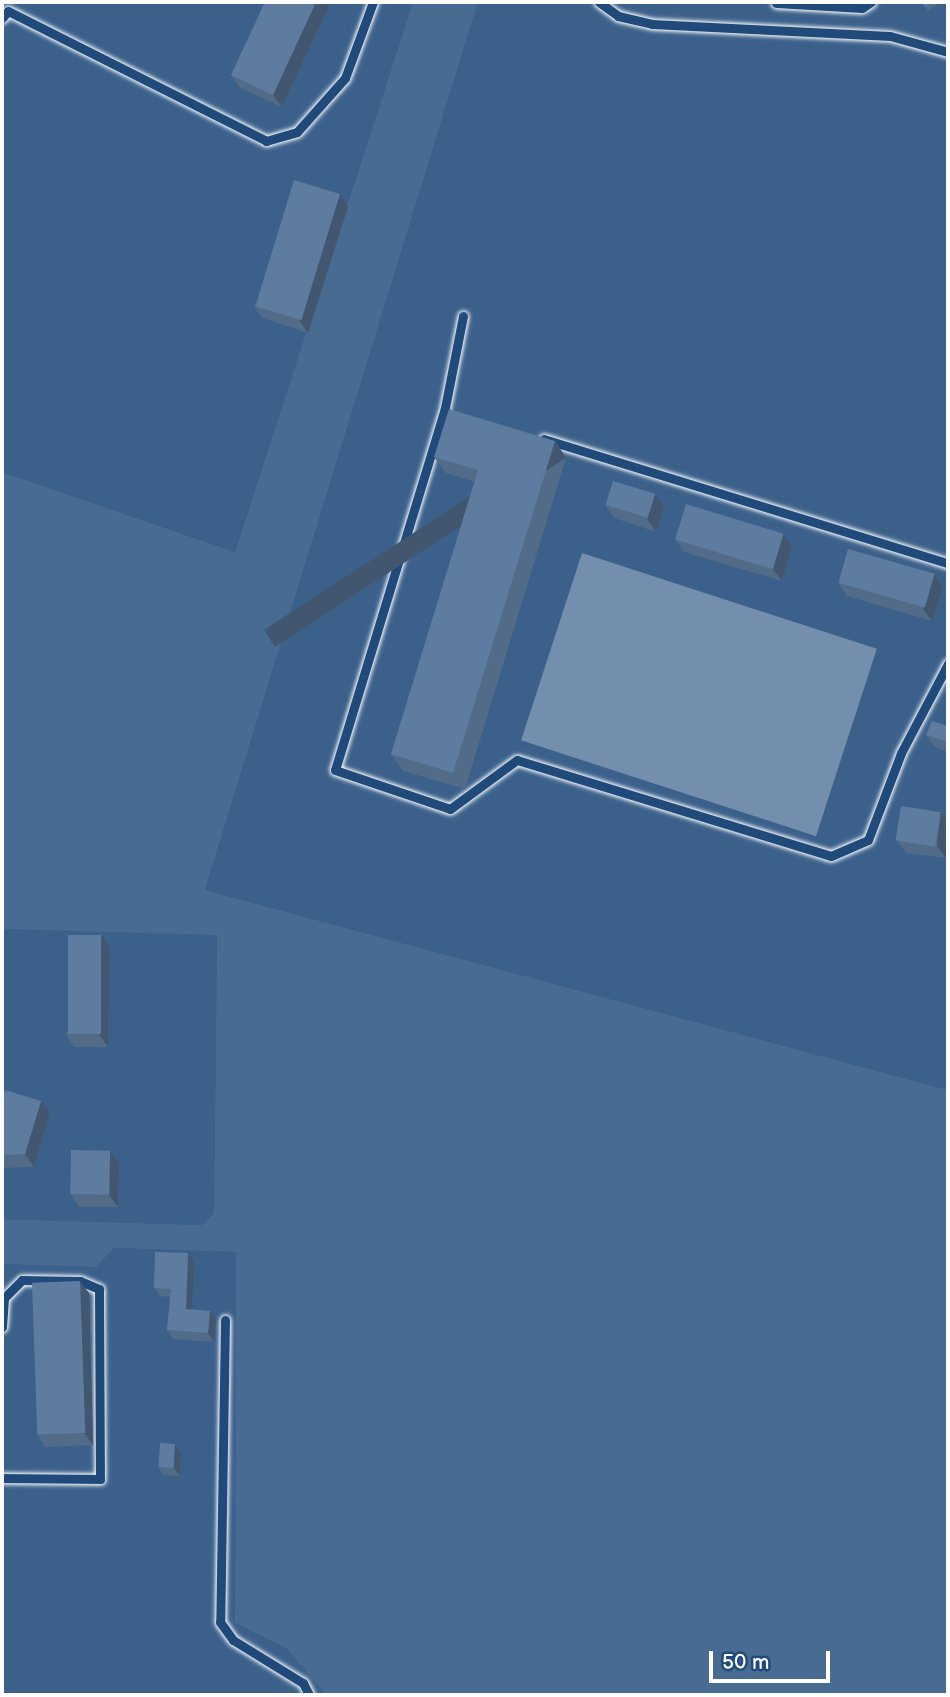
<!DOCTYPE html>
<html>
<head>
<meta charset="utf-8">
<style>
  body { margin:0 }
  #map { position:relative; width:950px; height:1697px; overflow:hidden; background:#2c5582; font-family:"Balsamiq Sans",sans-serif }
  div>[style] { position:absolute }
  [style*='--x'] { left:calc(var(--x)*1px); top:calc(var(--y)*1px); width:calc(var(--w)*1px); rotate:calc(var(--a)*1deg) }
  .built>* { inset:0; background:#3b618b }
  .green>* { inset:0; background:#486b92 }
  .water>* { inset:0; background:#748fad; transform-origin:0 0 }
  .roads { filter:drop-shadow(0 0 2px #fff) drop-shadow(0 0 2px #fff) }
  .service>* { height:9px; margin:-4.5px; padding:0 4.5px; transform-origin:4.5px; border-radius:4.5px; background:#1f4a7a }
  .wall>* { inset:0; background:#516b89 }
  .shaded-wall>* { inset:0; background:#42576f; transform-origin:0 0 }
  .building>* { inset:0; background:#5e7c9f; transform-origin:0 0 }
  span { translate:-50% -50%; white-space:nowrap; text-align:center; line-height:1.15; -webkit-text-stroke:5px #1f4a7a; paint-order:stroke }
  .frame { position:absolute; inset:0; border:4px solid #fff; pointer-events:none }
  .scale { position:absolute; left:709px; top:1651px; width:121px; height:32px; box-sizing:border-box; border:4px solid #fff; border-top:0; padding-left:9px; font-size:21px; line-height:24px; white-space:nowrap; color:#fff; -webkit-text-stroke:5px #1f4a7a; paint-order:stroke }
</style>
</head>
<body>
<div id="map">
  <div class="built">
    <div style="clip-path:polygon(2px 2px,413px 2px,235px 552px,2px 472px)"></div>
    <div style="clip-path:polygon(478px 2px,948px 2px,948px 1090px,205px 890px)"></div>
    <div style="clip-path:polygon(2px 929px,217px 934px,214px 1213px,203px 1225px,2px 1219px)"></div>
    <div style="clip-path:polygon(113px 1248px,236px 1252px,235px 1623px,286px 1648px,326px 1695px,2px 1695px,2px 1264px,96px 1267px)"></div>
  </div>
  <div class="green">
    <div style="clip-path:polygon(413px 2px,478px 2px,205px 890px,948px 1090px,948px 1695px,326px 1695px,286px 1648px,235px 1623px,236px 1252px,114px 1248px,96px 1267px,2px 1264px,2px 1219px,202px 1225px,214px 1213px,217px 935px,2px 929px,2px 472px,235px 552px)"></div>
  </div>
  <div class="water">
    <div style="left:582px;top:553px;width:310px;height:197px;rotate:18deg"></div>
  </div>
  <div class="roads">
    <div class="service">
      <div style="--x:599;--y:2;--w:24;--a:36"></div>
      <div style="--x:618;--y:16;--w:35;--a:13"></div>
      <div style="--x:652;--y:24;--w:238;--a:2.9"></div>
      <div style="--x:890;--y:36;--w:60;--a:15.4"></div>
      <div style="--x:776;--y:3;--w:86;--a:3.3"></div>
      <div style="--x:862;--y:8;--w:11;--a:-34"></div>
      <div style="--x:2;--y:18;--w:9;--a:-49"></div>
      <div style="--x:8;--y:11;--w:289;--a:26.7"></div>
      <div style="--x:266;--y:141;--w:32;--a:-16"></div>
      <div style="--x:297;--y:132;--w:72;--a:-48.4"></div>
      <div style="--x:345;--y:78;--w:81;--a:-69.8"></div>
      <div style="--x:463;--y:316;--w:94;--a:101.1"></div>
      <div style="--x:445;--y:408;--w:378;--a:106.9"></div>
      <div style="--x:335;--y:770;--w:121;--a:18.7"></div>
      <div style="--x:450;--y:809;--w:83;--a:-36.2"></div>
      <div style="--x:517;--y:760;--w:328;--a:17"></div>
      <div style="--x:831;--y:856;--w:40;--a:-23.4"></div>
      <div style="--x:868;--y:840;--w:93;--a:-69.2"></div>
      <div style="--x:901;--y:753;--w:101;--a:-62.2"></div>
      <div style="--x:544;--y:439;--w:423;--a:17.1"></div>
      <div style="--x:225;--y:1320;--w:302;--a:90.9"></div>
      <div style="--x:220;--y:1622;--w:22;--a:54"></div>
      <div style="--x:233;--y:1640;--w:82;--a:31.6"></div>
      <div style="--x:303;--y:1683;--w:13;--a:63"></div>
      <div style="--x:2;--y:1327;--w:29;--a:-86"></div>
      <div style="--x:4;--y:1298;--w:25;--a:-45"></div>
      <div style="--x:22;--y:1280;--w:58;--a:1"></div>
      <div style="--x:80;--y:1281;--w:21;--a:23"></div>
      <div style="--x:99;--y:1289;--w:190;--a:89.7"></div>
      <div style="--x:100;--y:1479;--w:98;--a:-179.4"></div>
    </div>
  </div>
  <div class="wall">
    <div style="clip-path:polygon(265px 2px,331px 2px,282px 107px,240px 88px,231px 75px)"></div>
    <div style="clip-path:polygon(922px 2px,941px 2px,928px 11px)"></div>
    <div style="clip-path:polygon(348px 207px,308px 333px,262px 318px,254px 306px)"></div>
    <div style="clip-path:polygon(555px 441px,566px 458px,465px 789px,403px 771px,391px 754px,475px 482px,446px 473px,434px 457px)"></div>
    <div style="clip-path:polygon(655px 494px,664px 507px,656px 532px,614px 518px,605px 505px)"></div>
    <div style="clip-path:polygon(783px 534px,792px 546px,782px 581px,684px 552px,675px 539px)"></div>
    <div style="clip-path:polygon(934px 574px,943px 587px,932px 621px,847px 596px,838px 583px)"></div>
    <div style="clip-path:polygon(948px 726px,948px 752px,935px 747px,926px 735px)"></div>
    <div style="clip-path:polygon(941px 812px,948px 822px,948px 838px,946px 858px,906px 853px,897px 841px)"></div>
    <div style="clip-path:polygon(110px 948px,108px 1047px,74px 1047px,66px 1034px)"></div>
    <div style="clip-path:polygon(2px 1101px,41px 1101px,50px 1113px,34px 1167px,2px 1168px)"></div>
    <div style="clip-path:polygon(119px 1163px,118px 1207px,79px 1207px,71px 1194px)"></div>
    <div style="clip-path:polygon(194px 1262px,192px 1309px,216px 1319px,214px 1342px,173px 1339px,167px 1330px,170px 1297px,160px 1296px,154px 1288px)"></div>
    <div style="clip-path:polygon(89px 1293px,93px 1445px,45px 1447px,37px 1434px)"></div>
    <div style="clip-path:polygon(181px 1453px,180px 1476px,164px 1475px,158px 1467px)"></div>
  </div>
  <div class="shaded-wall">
    <div style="clip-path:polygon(316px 2px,331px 2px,282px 107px,273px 95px)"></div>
    <div style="clip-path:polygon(340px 194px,348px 207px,308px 333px,299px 320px)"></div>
    <div style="left:555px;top:441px;width:20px;height:347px;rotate:57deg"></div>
    <div style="clip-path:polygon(655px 494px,664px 507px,656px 532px,647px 519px)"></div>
    <div style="clip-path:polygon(783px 534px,792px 546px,782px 581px,773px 569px)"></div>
    <div style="clip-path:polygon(934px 574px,943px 587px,932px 621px,923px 609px)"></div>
    <div style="clip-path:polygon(941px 812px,948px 822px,948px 838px,946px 858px,937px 846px)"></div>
    <div style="clip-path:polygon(101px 935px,110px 948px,108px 1047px,99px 1035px)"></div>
    <div style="clip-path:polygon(41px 1101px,50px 1113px,34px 1167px,25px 1154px)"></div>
    <div style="clip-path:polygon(110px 1151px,119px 1163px,118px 1207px,109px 1195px)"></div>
    <div style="clip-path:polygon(188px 1253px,194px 1262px,192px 1317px,186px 1309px)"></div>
    <div style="clip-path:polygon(80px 1281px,89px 1293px,93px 1445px,84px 1433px)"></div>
    <div style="clip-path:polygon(210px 1311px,216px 1319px,214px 1342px,208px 1333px)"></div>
    <div style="clip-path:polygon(175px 1444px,181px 1453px,180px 1476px,174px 1468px)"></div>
  </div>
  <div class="building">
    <div style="clip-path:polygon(265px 2px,316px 2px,273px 95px,231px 75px)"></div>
    <div style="clip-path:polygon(922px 2px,932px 2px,925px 7px)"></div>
    <div style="left:294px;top:180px;width:48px;height:132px;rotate:17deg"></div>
    <div style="clip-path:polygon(449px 409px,555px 441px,453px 773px,391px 754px,478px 470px,434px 457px)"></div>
    <div style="left:613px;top:481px;width:44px;height:25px;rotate:17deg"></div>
    <div style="left:686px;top:504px;width:102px;height:37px;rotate:17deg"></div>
    <div style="left:848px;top:549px;width:90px;height:35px;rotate:16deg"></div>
    <div style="clip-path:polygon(932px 721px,948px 726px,948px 742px,926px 735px)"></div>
    <div style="left:901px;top:806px;width:40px;height:35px;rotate:9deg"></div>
    <div style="left:68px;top:935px;width:33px;height:99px"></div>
    <div style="clip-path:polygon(5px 1090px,41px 1101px,25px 1154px,2px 1155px,2px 1101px)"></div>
    <div style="left:71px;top:1150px;width:39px;height:44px;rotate:1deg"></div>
    <div style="clip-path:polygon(155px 1252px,188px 1253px,186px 1309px,210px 1311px,208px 1333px,167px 1330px,171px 1289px,154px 1288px)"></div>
    <div style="left:80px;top:1281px;width:152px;height:48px;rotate:88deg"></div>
    <div style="left:160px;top:1443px;width:15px;height:24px;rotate:4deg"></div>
  </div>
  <div class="frame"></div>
  <div class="scale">50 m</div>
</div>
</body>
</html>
